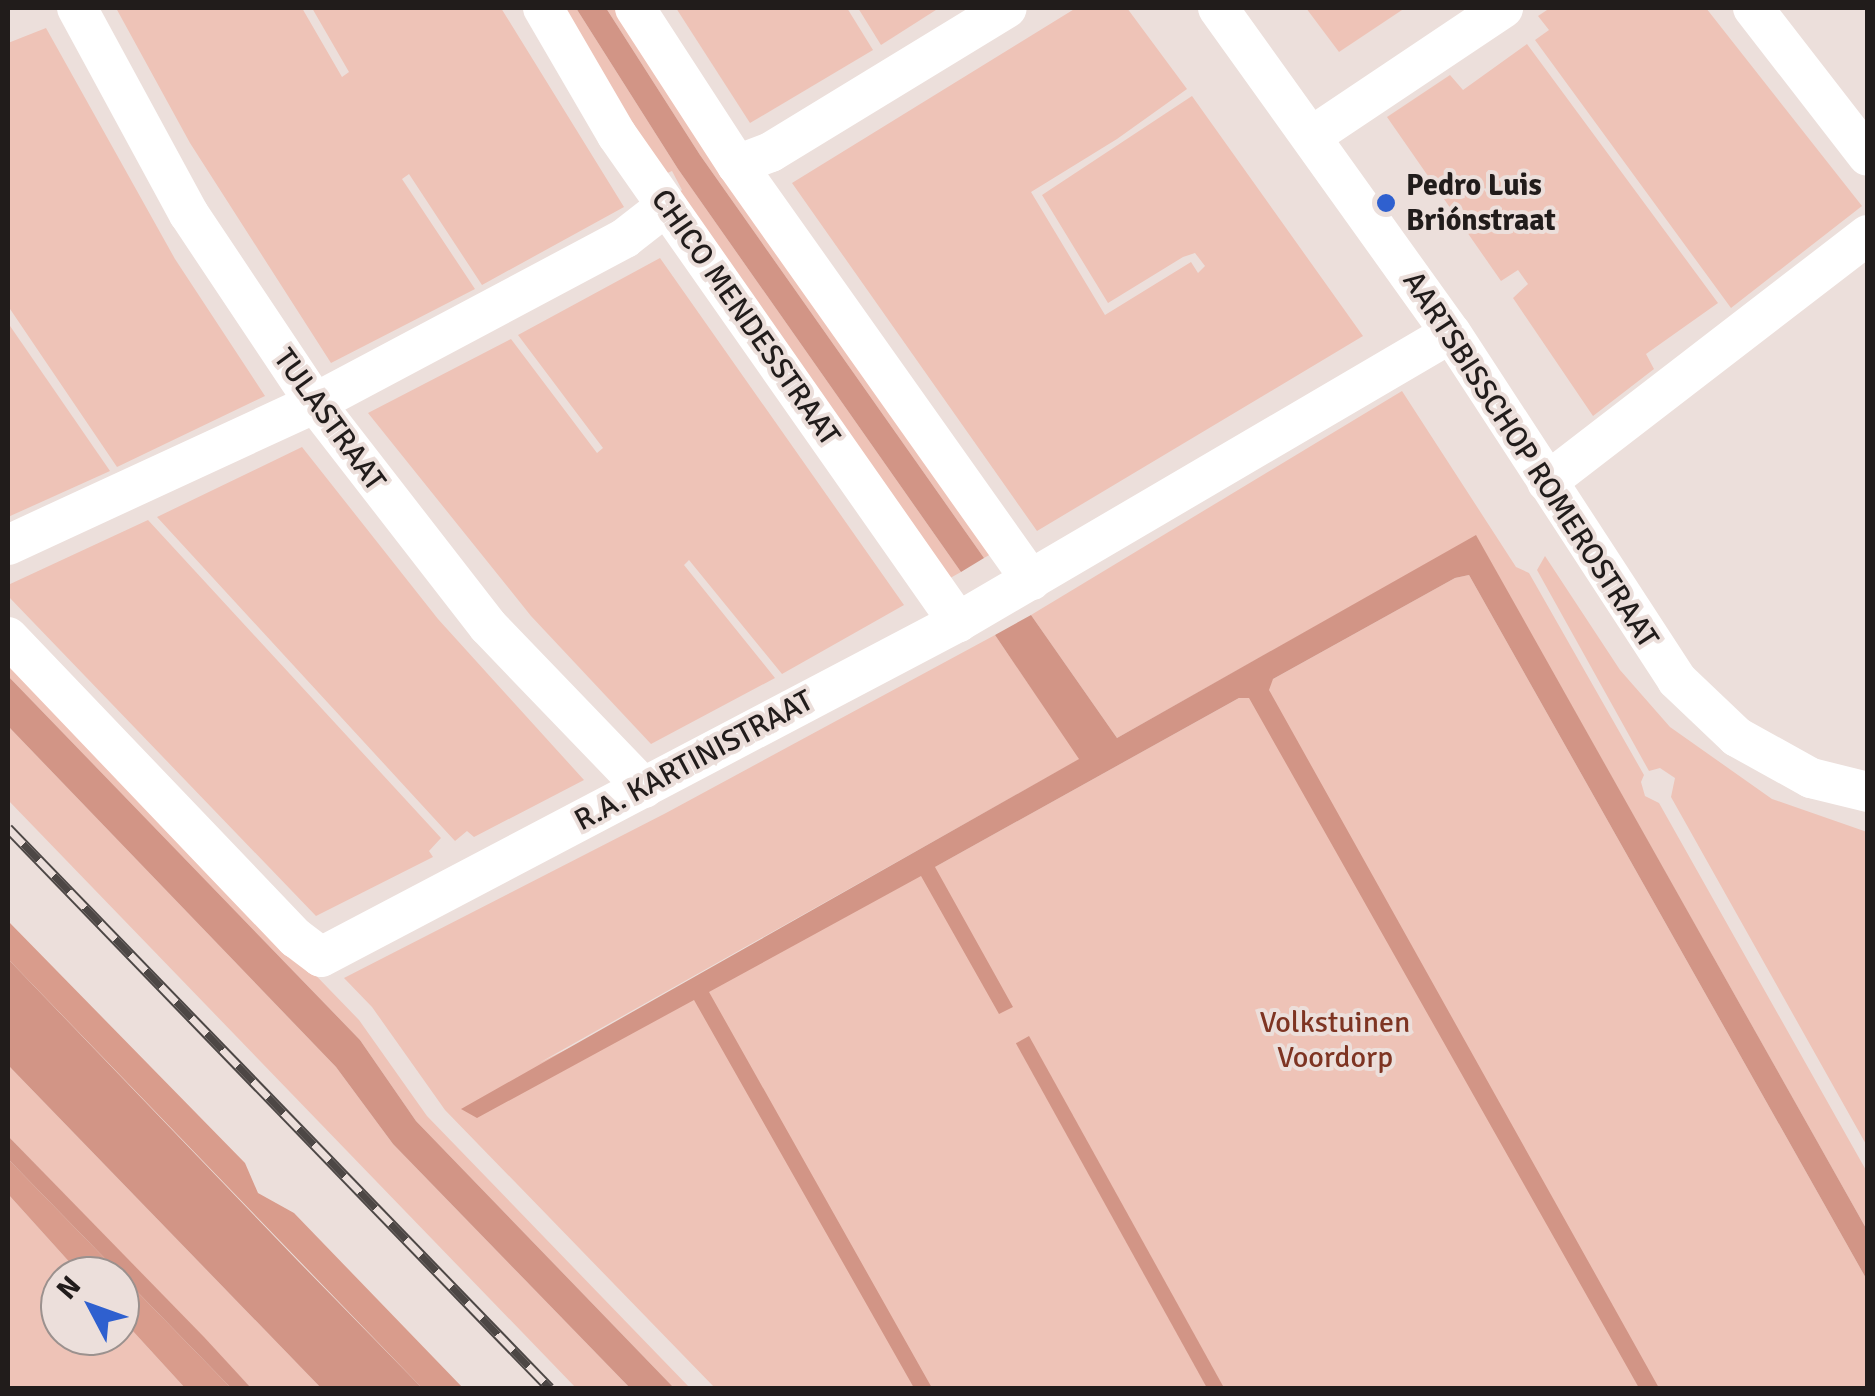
<!DOCTYPE html>
<html>
<head>
<meta charset="utf-8">
<style>
  body { margin:0 }
  #map { position:relative; width:1875px; height:1396px; overflow:hidden; background:#ecdfdb; font-family:Signika,sans-serif }
  div>[style] { position:absolute }
  [style*='--x'] { left:calc(var(--x)*1px); top:calc(var(--y)*1px); width:calc(var(--w)*1px); rotate:calc(var(--a)*1deg) }
  .green>* { inset:0; background:#eec3b7 }
  .forest>* { inset:0; background:#d99c8c }
  .water>* { inset:0; background:#d29586; transform-origin:0 0 }
  .minor>* { height:40px; margin:-20px; padding:0 20px; transform-origin:20px; border-radius:20px; background:#fff }
  .rail>* { height:11px; margin-top:-5.5px; transform-origin:0; background:repeating-linear-gradient(90deg,#ecdfdb 0 22px,#4d4745 0 44px); box-sizing:border-box; border-block:2px solid #4d4745 }
  .dots>* { width:28px; height:28px; translate:-50% -50%; box-sizing:border-box; border:5px solid #ecdfdb; border-radius:50% }
  span { translate:-50% -50%; white-space:nowrap; text-align:center; line-height:1.15; -webkit-text-stroke:8px #ecdfdb; paint-order:stroke }
  .poi-label { font-size:30px; color:#211c1b; font-weight:700 }
  .left { translate:0 -50%; text-align:left }
  .street-label { font-size:30px; color:#211c1b }
  .park-label { font-size:30px; color:#7e3422 }
  .frame { position:absolute; inset:0; border:10px solid #211c1b; pointer-events:none }
  .north { position:absolute; left:40px; top:1256px; width:100px; height:100px; box-sizing:border-box; background:#ecdfdb; border:2px solid #9b918e; border-radius:50%; rotate:311deg; font-size:28px; font-weight:700; line-height:40px; text-align:center; color:#211c1b }
  .north::after { content:''; display:block; margin:auto; width:35px; height:45px; background:#2f60cf; clip-path:polygon(50% 0,100% 100%,50% 72%,0 100%) }
</style>
</head>
<body>
<div id="map">
  <div class="green">
    <div style="clip-path:polygon(116px 8px,302px 8px,342px 77px,349px 72px,312px 8px,501px 8px,624px 207px,482px 285px,409px 174px,402px 179px,475px 289px,331px 363px,190px 143px)"></div>
    <div style="clip-path:polygon(552px 8px,576px 8px,678px 169px,961px 572px,943px 582px,672px 198px,682px 190px,672px 171px,658px 177px)"></div>
    <div style="clip-path:polygon(606px 8px,627px 8px,998px 550px,984px 558px,700px 155px)"></div>
    <div style="clip-path:polygon(676px 8px,847px 8px,873px 50px,750px 123px)"></div>
    <div style="clip-path:polygon(858px 8px,939px 8px,881px 45px)"></div>
    <div style="clip-path:polygon(1076px 8px,1127px 8px,1187px 89px,1117px 139px,1031px 192px,1105px 315px,1191px 262px,1198px 273px,1205px 266px,1195px 253px,1183px 257px,1108px 303px,1042px 195px,1192px 96px,1363px 336px,1037px 531px,792px 183px)"></div>
    <div style="clip-path:polygon(1306px 8px,1405px 8px,1339px 52px)"></div>
    <div style="clip-path:polygon(1550px 8px,1706px 8px,1862px 206px,1731px 308px,1535px 40px,1549px 30px,1538px 16px)"></div>
    <div style="clip-path:polygon(46px 28px,175px 259px,265px 396px,117px 467px,8px 306px,8px 43px)"></div>
    <div style="clip-path:polygon(1527px 44px,1718px 303px,1646px 354px,1654px 369px,1593px 416px,1513px 298px,1528px 284px,1518px 270px,1501px 281px,1387px 117px,1450px 75px,1463px 90px)"></div>
    <div style="clip-path:polygon(660px 258px,904px 605px,782px 674px,689px 560px,684px 565px,775px 678px,651px 744px,531px 616px,368px 413px,511px 339px,597px 453px,603px 448px,518px 335px)"></div>
    <div style="clip-path:polygon(8px 323px,110px 471px,8px 517px)"></div>
    <div style="clip-path:polygon(1402px 391px,1516px 567px,1529px 573px,1644px 775px,1641px 782px,1645px 796px,1659px 803px,1867px 1172px,1867px 1230px,1476px 536px,1117px 738px,1031px 615px)"></div>
    <div style="clip-path:polygon(302px 447px,438px 619px,584px 780px,474px 837px,467px 831px,455px 841px,157px 517px)"></div>
    <div style="clip-path:polygon(148px 520px,441px 838px,429px 851px,433px 857px,316px 916px,8px 596px,8px 585px)"></div>
    <div style="clip-path:polygon(1545px 556px,1620px 670px,1670px 727px,1772px 799px,1867px 832px,1867px 1146px,1671px 797px,1675px 778px,1660px 768px,1649px 771px,1537px 570px)"></div>
    <div style="clip-path:polygon(1469px 575px,1867px 1280px,1867px 1388px,715px 1388px,445px 1110px,372px 1007px,344px 978px,666px 813px,995px 635px,1080px 759px,539px 1063px,935px 867px,1455px 578px)"></div>
    <div style="clip-path:polygon(8px 657px,359px 1020px,427px 1116px,690px 1388px,674px 1388px,416px 1121px,360px 1040px,8px 676px)"></div>
    <div style="clip-path:polygon(8px 726px,336px 1067px,393px 1144px,630px 1388px,576px 1388px,8px 800px)"></div>
    <div style="clip-path:polygon(8px 1065px,321px 1388px,251px 1388px,8px 1136px)"></div>
    <div style="clip-path:polygon(8px 1194px,82px 1276px,60px 1276px,60px 1336px,120px 1336px,120px 1317px,185px 1388px,8px 1388px)"></div>
  </div>
  <div class="forest">
    <div style="clip-path:polygon(8px 921px,245px 1163px,258px 1193px,294px 1213px,463px 1388px,422px 1388px,8px 959px)"></div>
    <div style="clip-path:polygon(8px 1159px,231px 1388px,185px 1388px,120px 1317px,120px 1276px,82px 1276px,8px 1194px)"></div>
  </div>
  <div class="water">
    <div style="clip-path:polygon(576px 8px,606px 8px,700px 155px,984px 558px,961px 572px,678px 169px)"></div>
    <div style="clip-path:polygon(1476px 535px,1867px 1230px,1867px 1280px,1469px 575px,1455px 578px,1273px 679px,1269px 690px,1659px 1388px,1639px 1388px,1249px 698px,1239px 698px,935px 867px,1013px 1007px,999px 1014px,921px 876px,709px 992px,932px 1388px,914px 1388px,694px 1000px,477px 1118px,461px 1109px,1079px 759px,995px 635px,1031px 615px,1117px 738px)"></div>
    <div style="clip-path:polygon(8px 676px,360px 1040px,416px 1121px,674px 1388px,630px 1388px,393px 1144px,336px 1067px,8px 726px)"></div>
    <div style="clip-path:polygon(8px 959px,297px 1260px,422px 1388px,321px 1388px,8px 1065px)"></div>
    <div style="left:1029px;top:1036px;width:403px;height:15px;rotate:61deg"></div>
    <div style="clip-path:polygon(8px 1136px,204px 1337px,251px 1388px,231px 1388px,8px 1159px)"></div>
  </div>
  <div class="minor">
    <div style="--x:77;--y:8;--w:234;--a:61.5"></div>
    <div style="--x:189;--y:214;--w:227;--a:56.3"></div>
    <div style="--x:315;--y:403;--w:282;--a:52.2"></div>
    <div style="--x:488;--y:626;--w:225;--a:46.1"></div>
    <div style="--x:543;--y:8;--w:147;--a:59.8"></div>
    <div style="--x:617;--y:135;--w:595;--a:55"></div>
    <div style="--x:635;--y:8;--w:187;--a:57"></div>
    <div style="--x:737;--y:165;--w:509;--a:54.68"></div>
    <div style="--x:1218;--y:8;--w:400;--a:54.4"></div>
    <div style="--x:1451;--y:333;--w:414;--a:56.9"></div>
    <div style="--x:1677;--y:680;--w:83;--a:43.5"></div>
    <div style="--x:1737;--y:737;--w:85;--a:29"></div>
    <div style="--x:1811;--y:778;--w:59;--a:13.8"></div>
    <div style="--x:1753;--y:8;--w:187;--a:52.2"></div>
    <div style="--x:1312;--y:136;--w:230;--a:-33.8"></div>
    <div style="--x:737;--y:165;--w:36;--a:-21"></div>
    <div style="--x:771;--y:152;--w:276;--a:-31.4"></div>
    <div style="--x:1547;--y:482;--w:405;--a:-37.6"></div>
    <div style="--x:8;--y:545;--w:338;--a:-24.8"></div>
    <div style="--x:315;--y:403;--w:351;--a:-28"></div>
    <div style="--x:625;--y:238;--w:52;--a:-38"></div>
    <div style="--x:8;--y:637;--w:417;--a:46.3"></div>
    <div style="--x:296;--y:938;--w:31;--a:37"></div>
    <div style="--x:321;--y:957;--w:720;--a:-27.74"></div>
    <div style="--x:958;--y:622;--w:571;--a:-30.38"></div>
  </div>
  <div class="rail">
    <div style="--x:8;--y:828;--w:779;--a:45.94"></div>
  </div>
  <div class="dots">
    <div style="left:1386px;top:203px;background:#2f60cf"></div>
  </div>
  <div class="poi-label">
    <span class="left" style="left:1406px;top:203px">Pedro Luis<br>Briónstraat</span>
  </div>
  <div class="street-label">
    <span style="left:745px;top:318px;rotate:55deg">CHICO MENDESSTRAAT</span>
    <span style="left:329px;top:420px;rotate:54deg">TULASTRAAT</span>
    <span style="left:1530px;top:460px;rotate:57deg">AARTSBISSCHOP ROMEROSTRAAT</span>
    <span style="left:694px;top:761px;rotate:-28deg">R.A. KARTINISTRAAT</span>
  </div>
  <div class="park-label">
    <span style="left:1335px;top:1040px">Volkstuinen<br>Voordorp</span>
  </div>
  <div class="frame"></div>
  <div class="north">N</div>
</div>
</body>
</html>
